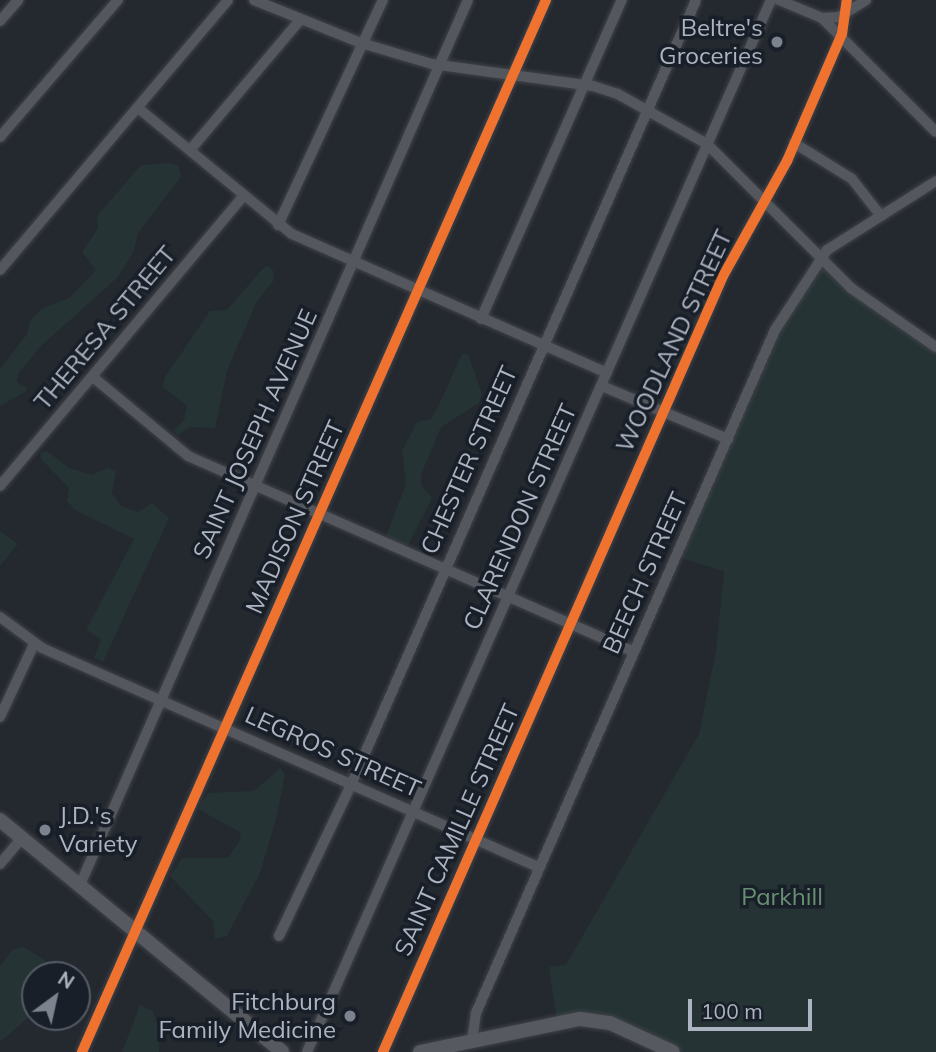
<!DOCTYPE html>
<html>
<head>
<meta charset="utf-8">
<style>
  body { margin:0 }
  #map { position:relative; width:936px; height:1052px; overflow:hidden; background:#24282f; font-family:Mulish,sans-serif }
  div>[style] { position:absolute }
  [style*='--x'] { left:calc(var(--x)*1px); top:calc(var(--y)*1px); width:calc(var(--w)*1px); rotate:calc(var(--a)*1deg) }
  .green>* { inset:0; background:#253335 }
  .roads { filter:drop-shadow(0 0 2px #404348) drop-shadow(0 0 2px #404348) }
  .minor>* { height:10px; margin:-5px; padding:0 5px; transform-origin:5px; border-radius:5px; background:#54575d }
  .major>* { height:14px; margin:-7px; padding:0 7px; transform-origin:7px; border-radius:7px; background:#56595f }
  .cycleway>* { height:10px; margin:-5px; padding:0 5px; transform-origin:5px; border-radius:5px; background:#ef722f }
  .dots>* { width:19px; height:19px; translate:-50% -50%; box-sizing:border-box; border:4px solid #191f28; border-radius:50% }
  span { translate:-50% -50%; white-space:nowrap; text-align:center; line-height:1.15; -webkit-text-stroke:7px #191f28; paint-order:stroke }
  .poi-label { font-size:24px; color:#adb4c1 }
  .right { translate:-100% -50%; text-align:right }
  .left { translate:0 -50%; text-align:left }
  .street-label { font-size:24px; color:#adb4c1 }
  .park-label { font-size:24px; color:#678f72 }
  .north { position:absolute; left:21px; top:961px; width:70px; height:70px; box-sizing:border-box; background:#191f28; border:2px solid #545b65; border-radius:50%; rotate:33deg; font-size:19px; font-weight:700; line-height:28px; text-align:center; color:#adb4c1 }
  .north::after { content:''; display:block; margin:auto; width:24px; height:32px; background:#7d838e; clip-path:polygon(50% 0,100% 100%,50% 72%,0 100%) }
  .scale { position:absolute; left:688px; top:999px; width:124px; height:32px; box-sizing:border-box; border:4px solid #adb4c1; border-top:0; padding-left:9px; font-size:21px; line-height:24px; white-space:nowrap; color:#adb4c1; -webkit-text-stroke:5px #191f28; paint-order:stroke }
</style>
</head>
<body>
<div id="map">
  <div class="green">
    <div style="clip-path:polygon(171px 163px,179px 166px,181px 177px,138px 233px,134px 251px,118px 277px,41px 346px,18px 374px,17px 382px,27px 388px,25px 392px,0 406px,0 369px,27px 334px,31px 319px,43px 308px,69px 298px,96px 270px,82px 252px,98px 228px,97px 216px,141px 165px)"></div>
    <div style="clip-path:polygon(828px 264px,936px 347px,936px 1052px,673px 1052px,626px 1029px,557px 1021px,549px 967px,566px 965px,699px 734px,716px 651px,724px 571px,676px 557px,775px 330px,810px 270px)"></div>
    <div style="clip-path:polygon(266px 265px,273px 270px,274px 280px,257px 301px,227px 371px,215px 428px,190px 427px,177px 436px,174px 430px,184px 420px,187px 406px,163px 387px,165px 377px,210px 311px,227px 310px)"></div>
    <div style="clip-path:polygon(462px 354px,468px 354px,482px 394px,479px 403px,441px 427px,421px 475px,421px 485px,432px 498px,408px 545px,401px 545px,386px 536px,406px 484px,402px 451px,417px 422px,431px 419px,437px 409px)"></div>
    <div style="clip-path:polygon(47px 451px,69px 468px,92px 475px,107px 468px,116px 471px,112px 493px,121px 506px,138px 512px,152px 503px,169px 518px,103px 662px,94px 658px,101px 639px,86px 630px,134px 539px,75px 510px,67px 501px,69px 488px,40px 458px,41px 452px)"></div>
    <div style="clip-path:polygon(0 531px,18px 544px,0 566px)"></div>
    <div style="clip-path:polygon(280px 768px,285px 774px,277px 816px,260px 873px,227px 936px,215px 939px,213px 921px,170px 876px,182px 858px,228px 858px,239px 842px,241px 833px,198px 809px,208px 793px,254px 791px)"></div>
    <div style="clip-path:polygon(24px 947px,55px 967px,59px 975px,35px 975px,35px 1012px,0 1042px,0 966px,13px 949px)"></div>
    <div style="clip-path:polygon(140px 1005px,153px 1011px,159px 1028px,159px 1052px,122px 1052px)"></div>
  </div>
  <div class="roads">
    <div class="minor">
      <div style="--x:254;--y:0;--w:115;--a:21.9"></div>
      <div style="--x:361;--y:43;--w:74;--a:16.5"></div>
      <div style="--x:432;--y:64;--w:162;--a:7.8"></div>
      <div style="--x:593;--y:86;--w:26;--a:18"></div>
      <div style="--x:618;--y:94;--w:102;--a:29.3"></div>
      <div style="--x:707;--y:144;--w:204;--a:45"></div>
      <div style="--x:851;--y:288;--w:103;--a:34.8"></div>
      <div style="--x:779;--y:0;--w:47;--a:22.7"></div>
      <div style="--x:822;--y:18;--w:17;--a:-3"></div>
      <div style="--x:839;--y:17;--w:32;--a:-32"></div>
      <div style="--x:822;--y:18;--w:161;--a:45"></div>
      <div style="--x:0;--y:21;--w:28;--a:-49"></div>
      <div style="--x:138;--y:108;--w:199;--a:39.3"></div>
      <div style="--x:292;--y:234;--w:344;--a:23.8"></div>
      <div style="--x:0;--y:137;--w:181;--a:-49.3"></div>
      <div style="--x:794;--y:143;--w:68;--a:31.8"></div>
      <div style="--x:852;--y:179;--w:47;--a:51.9"></div>
      <div style="--x:191;--y:149;--w:169;--a:-49.8"></div>
      <div style="--x:278;--y:225;--w:248;--a:-65"></div>
      <div style="--x:0;--y:270;--w:353;--a:-49.8"></div>
      <div style="--x:481;--y:319;--w:349;--a:-66.2"></div>
      <div style="--x:93;--y:377;--w:124;--a:39.7"></div>
      <div style="--x:188;--y:456;--w:486;--a:23.7"></div>
      <div style="--x:602;--y:386;--w:137;--a:22.8"></div>
      <div style="--x:0;--y:486;--w:378;--a:-50"></div>
      <div style="--x:0;--y:617;--w:52;--a:36.4"></div>
      <div style="--x:42;--y:648;--w:542;--a:23.82"></div>
      <div style="--x:0;--y:717;--w:81;--a:-65"></div>
      <div style="--x:0;--y:864;--w:34;--a:-50"></div>
      <div style="--x:80;--y:885;--w:966;--a:-66.33"></div>
      <div style="--x:279;--y:936;--w:167;--a:-64.5"></div>
      <div style="--x:351;--y:785;--w:857;--a:-66.27"></div>
      <div style="--x:472;--y:1041;--w:28;--a:-82"></div>
      <div style="--x:476;--y:1013;--w:746;--a:-66.36"></div>
      <div style="--x:775;--y:330;--w:95;--a:-57"></div>
      <div style="--x:827;--y:250;--w:129;--a:-32.3"></div>
      <div style="--x:82;--y:1052;--w:1150;--a:-66.2"></div>
      <div style="--x:307;--y:1052;--w:1150;--a:-66.2"></div>
      <div style="--x:383;--y:1052;--w:847;--a:-66.34"></div>
      <div style="--x:723;--y:276;--w:132;--a:-60.9"></div>
      <div style="--x:787;--y:161;--w:138;--a:-66.6"></div>
      <div style="--x:842;--y:34;--w:34;--a:-82"></div>
    </div>
    <div class="major">
      <div style="--x:0;--y:820;--w:365;--a:39.4"></div>
      <div style="--x:420;--y:1052;--w:163;--a:-11.7"></div>
      <div style="--x:580;--y:1019;--w:30;--a:8"></div>
      <div style="--x:610;--y:1023;--w:69;--a:24.7"></div>
    </div>
  </div>
  <div class="cycleway">
    <div style="--x:82;--y:1052;--w:1150;--a:-66.2"></div>
    <div style="--x:383;--y:1052;--w:847;--a:-66.34"></div>
    <div style="--x:723;--y:276;--w:132;--a:-60.9"></div>
    <div style="--x:787;--y:161;--w:138;--a:-66.6"></div>
    <div style="--x:842;--y:34;--w:34;--a:-82"></div>
  </div>
  <div class="dots">
    <div style="left:777px;top:42px;background:#7d838e"></div>
    <div style="left:45px;top:830px;background:#7d838e"></div>
    <div style="left:350px;top:1016px;background:#7d838e"></div>
  </div>
  <div class="poi-label">
    <span class="right" style="left:763px;top:42px">Beltre's<br>Groceries</span>
    <span class="left" style="left:59px;top:830px">J.D.'s<br>Variety</span>
    <span class="right" style="left:336px;top:1016px">Fitchburg<br>Family Medicine</span>
  </div>
  <div class="street-label">
    <span style="left:105px;top:328px;rotate:-50deg">THERESA STREET</span>
    <span style="left:674px;top:341px;rotate:-65deg">WOODLAND STREET</span>
    <span style="left:255px;top:434px;rotate:-66deg">SAINT JOSEPH AVENUE</span>
    <span style="left:469px;top:460px;rotate:-66deg">CHESTER STREET</span>
    <span style="left:295px;top:517px;rotate:-66deg">MADISON STREET</span>
    <span style="left:520px;top:517px;rotate:-66deg">CLARENDON STREET</span>
    <span style="left:645px;top:573px;rotate:-66deg">BEECH STREET</span>
    <span style="left:333px;top:752px;rotate:24deg">LEGROS STREET</span>
    <span style="left:457px;top:830px;rotate:-66deg">SAINT CAMILLE STREET</span>
  </div>
  <div class="park-label">
    <span style="left:782px;top:897px">Parkhill</span>
  </div>
  <div class="north">N</div>
  <div class="scale">100 m</div>
</div>
</body>
</html>
